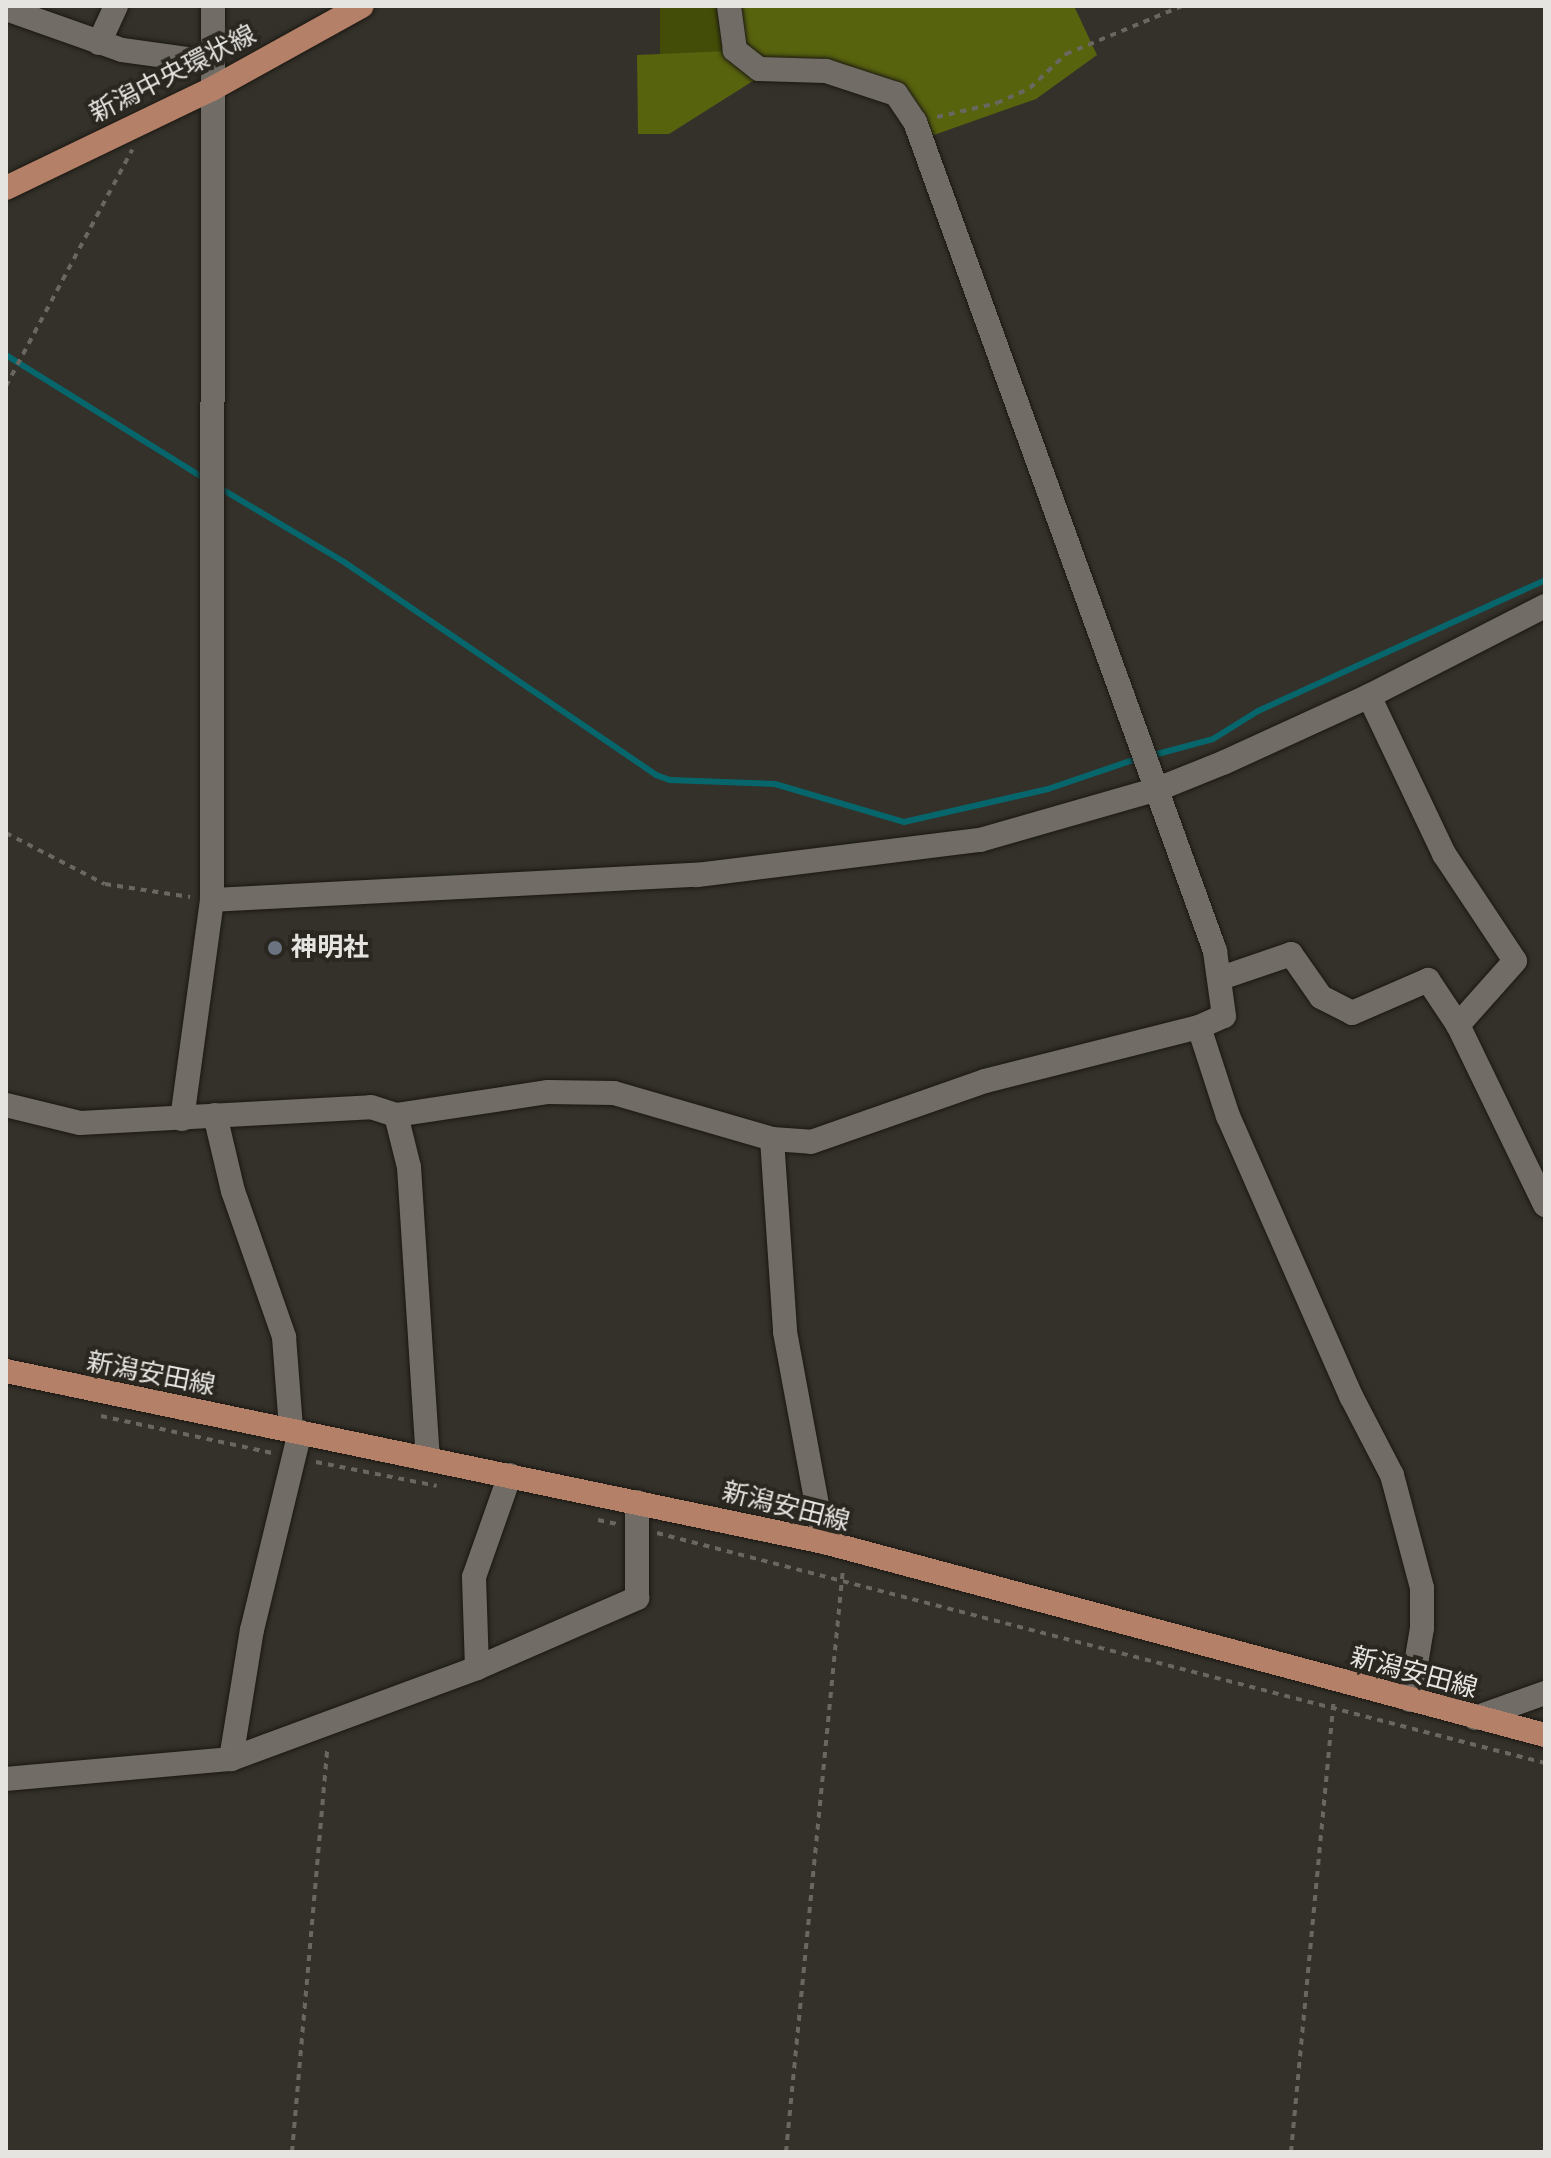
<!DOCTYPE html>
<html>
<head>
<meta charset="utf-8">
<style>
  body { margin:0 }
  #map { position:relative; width:1551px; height:2158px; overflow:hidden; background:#34312a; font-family:Cabin,"Noto Sans JP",sans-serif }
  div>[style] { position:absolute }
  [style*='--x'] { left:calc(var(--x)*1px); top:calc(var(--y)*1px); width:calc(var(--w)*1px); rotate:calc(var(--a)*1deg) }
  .green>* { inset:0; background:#444d07; transform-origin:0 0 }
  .forest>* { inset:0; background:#58630e }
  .stream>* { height:6px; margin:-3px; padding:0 3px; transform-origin:3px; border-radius:3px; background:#06666b }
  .path>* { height:4px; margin-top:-2px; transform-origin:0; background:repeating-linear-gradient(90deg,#6a6761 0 6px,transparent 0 12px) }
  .roads { filter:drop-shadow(0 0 2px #1b1813) drop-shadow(0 0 2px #1b1813) }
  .minor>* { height:24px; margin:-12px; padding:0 12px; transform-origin:12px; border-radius:12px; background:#716d66 }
  .major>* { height:24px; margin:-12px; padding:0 12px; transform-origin:12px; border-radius:12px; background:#b48067 }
  .dots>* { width:22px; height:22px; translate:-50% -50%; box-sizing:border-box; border:4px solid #2a2720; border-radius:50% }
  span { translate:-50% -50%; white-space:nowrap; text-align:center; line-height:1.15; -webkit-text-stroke:8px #2a2720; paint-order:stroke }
  .street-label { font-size:26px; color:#e6e4e0 }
  .poi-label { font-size:26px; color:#e6e4e0; font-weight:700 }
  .left { translate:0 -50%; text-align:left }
  .frame { position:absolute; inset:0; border:8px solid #e6e4e0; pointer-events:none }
</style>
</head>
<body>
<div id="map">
  <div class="green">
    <div style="left:660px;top:6px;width:68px;height:48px"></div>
  </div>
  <div class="forest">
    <div style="clip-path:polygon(728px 6px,1074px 6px,1097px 55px,1036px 99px,914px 142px,905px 115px,868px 81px,753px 81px,669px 134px,638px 134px,637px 55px,728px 51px)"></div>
  </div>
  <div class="stream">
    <div style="--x:6;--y:355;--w:237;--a:31.9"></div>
    <div style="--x:220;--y:488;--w:144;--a:30.8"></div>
    <div style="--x:344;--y:562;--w:378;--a:34.3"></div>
    <div style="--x:656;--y:775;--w:15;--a:20"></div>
    <div style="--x:670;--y:780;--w:105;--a:2.2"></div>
    <div style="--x:775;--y:784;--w:134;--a:16.4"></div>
    <div style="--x:904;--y:822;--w:148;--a:-12.9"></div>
    <div style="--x:1048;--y:789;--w:96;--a:-18.8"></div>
    <div style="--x:1150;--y:756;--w:65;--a:-15.1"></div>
    <div style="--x:1213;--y:739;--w:53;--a:-31.9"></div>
    <div style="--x:1258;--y:711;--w:315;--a:-24.5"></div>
  </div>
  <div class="path">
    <div style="--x:937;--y:117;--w:62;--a:-13.1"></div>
    <div style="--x:997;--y:103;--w:36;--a:-24"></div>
    <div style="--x:1030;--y:88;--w:50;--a:-43.4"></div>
    <div style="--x:1066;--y:54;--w:126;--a:-22.5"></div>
    <div style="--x:6;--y:386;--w:268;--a:-61.9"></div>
    <div style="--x:6;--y:833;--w:111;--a:27.3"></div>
    <div style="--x:105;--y:884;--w:86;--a:8.7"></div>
    <div style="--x:101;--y:1416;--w:175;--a:12.2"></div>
    <div style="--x:316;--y:1462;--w:123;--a:11.2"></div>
    <div style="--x:598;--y:1520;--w:19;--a:12"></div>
    <div style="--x:657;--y:1533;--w:917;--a:14.52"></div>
    <div style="--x:292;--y:2152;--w:406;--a:-85"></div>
    <div style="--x:786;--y:2152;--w:586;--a:-84.42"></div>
    <div style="--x:1291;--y:2152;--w:455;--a:-84.6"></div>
  </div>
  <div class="roads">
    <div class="minor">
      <div style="--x:6;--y:9;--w:123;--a:19.5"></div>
      <div style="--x:122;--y:50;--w:89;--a:7.8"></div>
      <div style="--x:99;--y:43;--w:41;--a:-65.3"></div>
      <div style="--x:1369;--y:696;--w:175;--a:64.6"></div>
      <div style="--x:1444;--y:854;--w:128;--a:56.4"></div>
      <div style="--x:1515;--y:961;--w:86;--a:131.7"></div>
      <div style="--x:1458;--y:1025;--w:200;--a:64.2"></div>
      <div style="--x:212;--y:900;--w:486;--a:-3"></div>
      <div style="--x:697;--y:875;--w:285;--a:-7.1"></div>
      <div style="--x:980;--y:840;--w:185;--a:-16"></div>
      <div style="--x:1158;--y:789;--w:72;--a:-21.9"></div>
      <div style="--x:1225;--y:762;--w:158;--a:-24.6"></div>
      <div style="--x:1369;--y:696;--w:198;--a:-27.1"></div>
      <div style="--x:1221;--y:978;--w:74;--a:-18.9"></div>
      <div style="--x:1291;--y:954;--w:52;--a:55.1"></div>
      <div style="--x:1321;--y:997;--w:35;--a:27"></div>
      <div style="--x:1352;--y:1013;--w:83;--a:-23.5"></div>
      <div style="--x:1428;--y:980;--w:54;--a:56.3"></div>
      <div style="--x:1199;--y:1027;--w:94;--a:72"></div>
      <div style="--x:1228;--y:1116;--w:306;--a:66.3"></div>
      <div style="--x:1351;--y:1396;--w:89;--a:62.6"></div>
      <div style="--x:1392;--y:1475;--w:117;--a:75.1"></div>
      <div style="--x:1422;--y:1588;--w:40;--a:90"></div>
      <div style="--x:1422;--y:1628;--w:73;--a:99.5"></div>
      <div style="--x:6;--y:1105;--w:76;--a:13.7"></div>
      <div style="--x:80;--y:1123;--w:291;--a:-3.1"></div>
      <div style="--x:371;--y:1107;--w:26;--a:18"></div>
      <div style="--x:396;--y:1115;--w:154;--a:-8.6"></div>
      <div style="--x:548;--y:1092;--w:66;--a:0.9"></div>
      <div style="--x:614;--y:1093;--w:165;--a:16.2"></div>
      <div style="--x:772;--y:1139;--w:39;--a:4"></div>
      <div style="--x:811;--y:1142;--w:184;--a:-19.3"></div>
      <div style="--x:985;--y:1081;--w:221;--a:-14.2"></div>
      <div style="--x:1199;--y:1027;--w:27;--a:-24"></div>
      <div style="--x:1224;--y:1016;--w:66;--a:-97.9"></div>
      <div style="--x:1215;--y:951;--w:882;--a:-109.89"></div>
      <div style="--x:915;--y:122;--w:34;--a:-124"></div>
      <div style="--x:896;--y:94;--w:74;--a:-161.8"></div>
      <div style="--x:826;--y:71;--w:67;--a:-178.3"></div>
      <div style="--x:759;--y:69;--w:31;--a:-142"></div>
      <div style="--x:735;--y:50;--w:44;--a:-97.8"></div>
      <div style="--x:215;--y:1115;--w:78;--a:76.7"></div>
      <div style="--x:233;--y:1191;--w:155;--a:70.7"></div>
      <div style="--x:284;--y:1337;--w:91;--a:85.6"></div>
      <div style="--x:396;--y:1115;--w:54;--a:76"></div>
      <div style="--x:409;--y:1167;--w:291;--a:86.3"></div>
      <div style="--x:182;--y:1119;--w:221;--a:-82.2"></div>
      <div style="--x:212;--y:900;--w:894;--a:-89.94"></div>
      <div style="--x:772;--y:1139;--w:193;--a:86.1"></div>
      <div style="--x:785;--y:1332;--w:214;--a:79.5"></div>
      <div style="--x:477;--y:1668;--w:91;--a:-91.9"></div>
      <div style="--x:474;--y:1577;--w:108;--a:-70.6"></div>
      <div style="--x:1475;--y:1718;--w:74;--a:-19.7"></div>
      <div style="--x:231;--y:1759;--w:131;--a:-80.8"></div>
      <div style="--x:252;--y:1630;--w:204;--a:-76.4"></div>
      <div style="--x:6;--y:1779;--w:226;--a:-5.1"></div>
      <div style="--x:231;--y:1759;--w:262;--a:-20.3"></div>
      <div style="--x:477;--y:1668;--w:175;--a:-23.6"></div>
      <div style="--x:637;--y:1598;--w:96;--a:-90"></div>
    </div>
    <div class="major">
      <div style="--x:6;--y:188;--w:229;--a:-25.7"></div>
      <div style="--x:212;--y:89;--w:171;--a:-29"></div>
      <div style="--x:6;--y:1371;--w:836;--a:11.81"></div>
      <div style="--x:824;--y:1542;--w:746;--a:14.99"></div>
    </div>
  </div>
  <div class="dots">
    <div style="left:275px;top:948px;background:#6b7280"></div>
  </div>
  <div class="street-label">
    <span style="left:173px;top:74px;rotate:-27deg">新潟中央環状線</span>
    <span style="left:151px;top:1374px;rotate:11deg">新潟安田線</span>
    <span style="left:786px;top:1507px;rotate:14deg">新潟安田線</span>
    <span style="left:1414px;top:1673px;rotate:15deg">新潟安田線</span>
  </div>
  <div class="poi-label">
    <span class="left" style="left:291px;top:948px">神明社</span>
  </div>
  <div class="frame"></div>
</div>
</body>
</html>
